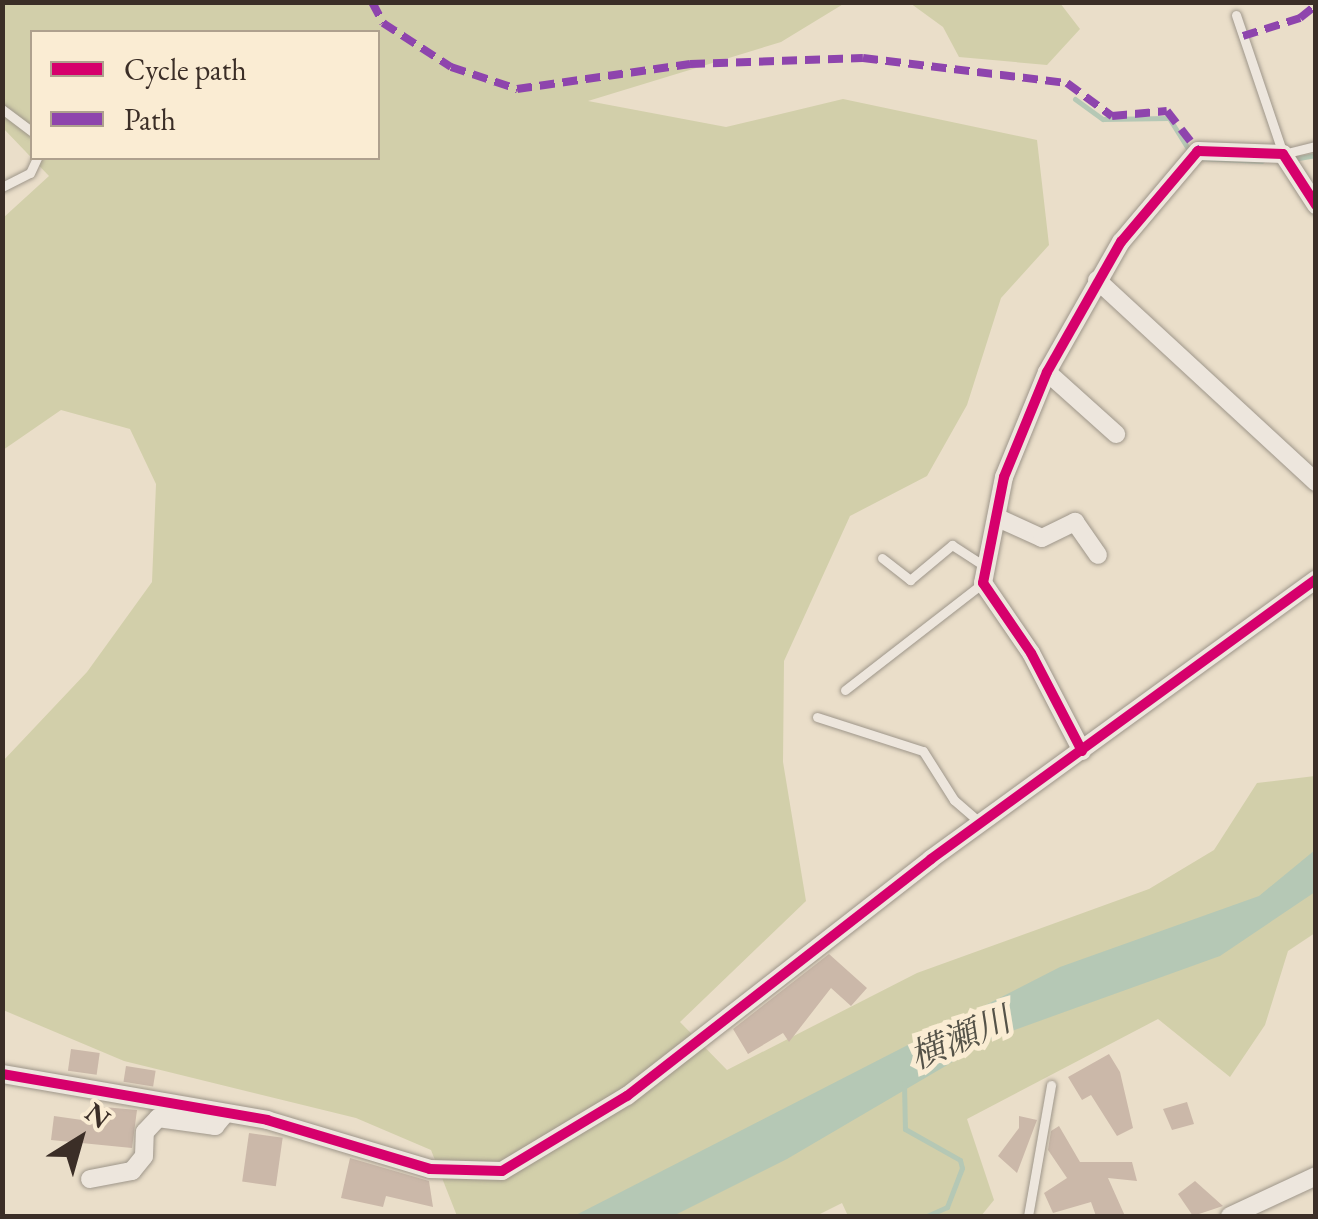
<!DOCTYPE html>
<html>
<head>
<meta charset="utf-8">
<style>
  body { margin:0 }
  #map { position:relative; width:1318px; height:1219px; overflow:hidden; background:#eadec9; font-family:"EB Garamond","Noto Serif JP",serif }
  div>[style] { position:absolute }
  [style*='--x'] { left:calc(var(--x)*1px); top:calc(var(--y)*1px); width:calc(var(--w)*1px); rotate:calc(var(--a)*1deg) }
  .green>* { inset:0; background:#d2cfaa }
  .water>* { inset:0; background:#b5c8b5 }
  .stream>* { height:5px; margin:-2.5px; padding:0 2.5px; transform-origin:2.5px; border-radius:2.5px; background:#b5c8b5 }
  .building>* { inset:0; background:#cbb8a9; transform-origin:0 0 }
  .roads { filter:drop-shadow(0 0 2px #9e968a) drop-shadow(0 0 2px #9e968a) }
  .service>* { height:9px; margin:-4.5px; padding:0 4.5px; transform-origin:4.5px; border-radius:4.5px; background:#ede6dd }
  .minor>* { height:18px; margin:-9px; padding:0 9px; transform-origin:9px; border-radius:9px; background:#ede6dd }
  .quiet>* { height:8px; margin-top:-4px; transform-origin:0; background:repeating-linear-gradient(90deg,#8e44ad 0 15px,transparent 0 23px) }
  .cycleway>* { height:10px; margin:-5px; padding:0 5px; transform-origin:5px; border-radius:5px; background:#d6006c }
  span { translate:-50% -50%; white-space:nowrap; text-align:center; line-height:1.15; -webkit-text-stroke:10px #faecd3; paint-order:stroke }
  .water-label { font-size:35px; color:#545248; font-style:italic }
  .frame { position:absolute; inset:0; border:5px solid #3b2e27; pointer-events:none }
  .legend { position:absolute; left:30px; top:30px; width:350px; height:130px; box-sizing:border-box; background:#faecd3; border:2px solid #aea08e; margin:0; padding:12px 18px; list-style:none; font-size:30px; color:#3b2e27 }
  .legend li { display:flex; align-items:center; gap:20px; height:50px }
  .legend b { width:50px; border:2px solid #aea08e }
  .north { position:absolute; left:30px; top:1089px; width:100px; height:100px; -webkit-text-stroke:8px #faecd3; paint-order:stroke; rotate:37deg; font-size:28px; font-weight:700; line-height:40px; text-align:center; color:#3b2e27 }
  .north::after { content:''; display:block; margin:auto; width:35px; height:45px; background:#3b2e27; clip-path:polygon(50% 0,100% 100%,50% 72%,0 100%) }
</style>
</head>
<body>
<div id="map">
  <div class="green">
    <div style="clip-path:polygon(evenodd,3px 3px,845px 3px,781px 42px,588px 101px,726px 127px,843px 99px,1037px 140px,1049px 245px,1001px 298px,967px 405px,927px 476px,850px 516px,784px 661px,783px 762px,806px 901px,680px 1022px,727px 1070px,917px 973px,1149px 889px,1214px 850px,1257px 783px,1315px 776px,1315px 933px,1288px 951px,1265px 1025px,1230px 1077px,1158px 1019px,967px 1119px,994px 1200px,981px 1216px,848px 1216px,842px 1203px,816px 1216px,457px 1216px,431px 1150px,356px 1118px,124px 1061px,3px 1010px,2px 762px,87px 672px,152px 582px,156px 484px,130px 429px,61px 410px,3px 450px,3px 218px,49px 176px,3px 128px,3px 3px,32px 32px,378px 32px,378px 158px,32px 158px,32px 32px)"></div>
    <div style="clip-path:polygon(910px 3px,1060px 3px,1080px 29px,1047px 65px,959px 57px,943px 27px)"></div>
  </div>
  <div class="water">
    <div style="clip-path:polygon(1315px 850px,1315px 892px,1220px 956px,995px 1037px,787px 1159px,673px 1216px,574px 1216px,1060px 967px,1259px 896px)"></div>
  </div>
  <div class="stream">
    <div style="--x:1075;--y:99;--w:34;--a:36"></div>
    <div style="--x:1103;--y:119;--w:66;--a:-0.9"></div>
    <div style="--x:1169;--y:118;--w:40;--a:58"></div>
    <div style="--x:1199;--y:158;--w:63;--a:2.7"></div>
    <div style="--x:1293;--y:159;--w:23;--a:-10"></div>
    <div style="--x:904;--y:1083;--w:46;--a:88.8"></div>
    <div style="--x:905;--y:1129;--w:63;--a:29.4"></div>
    <div style="--x:960;--y:1160;--w:8;--a:76"></div>
    <div style="--x:962;--y:1168;--w:42;--a:111"></div>
    <div style="--x:947;--y:1207;--w:22;--a:156"></div>
  </div>
  <div class="building">
    <div style="clip-path:polygon(829px 954px,867px 988px,851px 1006px,831px 988px,789px 1042px,783px 1033px,748px 1054px,733px 1029px)"></div>
    <div style="left:71px;top:1049px;width:29px;height:22px;rotate:8deg"></div>
    <div style="clip-path:polygon(1109px 1054px,1120px 1072px,1133px 1128px,1117px 1136px,1091px 1095px,1082px 1100px,1068px 1077px)"></div>
    <div style="left:126px;top:1066px;width:30px;height:16px;rotate:9deg"></div>
    <div style="clip-path:polygon(1187px 1102px,1194px 1124px,1172px 1130px,1163px 1109px)"></div>
    <div style="clip-path:polygon(104px 1107px,137px 1110px,132px 1148px,51px 1140px,54px 1116px,103px 1123px)"></div>
    <div style="clip-path:polygon(1019px 1116px,1037px 1120px,1017px 1173px,998px 1156px,1019px 1128px)"></div>
    <div style="clip-path:polygon(1059px 1126px,1080px 1162px,1132px 1162px,1137px 1181px,1108px 1178px,1125px 1216px,1096px 1216px,1091px 1202px,1053px 1213px,1044px 1193px,1067px 1178px,1048px 1150px,1051px 1131px)"></div>
    <div style="left:249px;top:1133px;width:34px;height:49px;rotate:8deg"></div>
    <div style="clip-path:polygon(350px 1158px,429px 1181px,433px 1207px,386px 1196px,383px 1207px,341px 1198px)"></div>
    <div style="clip-path:polygon(1195px 1181px,1223px 1206px,1193px 1216px,1178px 1194px)"></div>
  </div>
  <div class="roads">
    <div class="service">
      <div style="--x:1236;--y:15;--w:147;--a:71.3"></div>
      <div style="--x:1283;--y:154;--w:34;--a:-14"></div>
      <div style="--x:2;--y:109;--w:38;--a:37"></div>
      <div style="--x:2;--y:187;--w:31;--a:-27"></div>
      <div style="--x:30;--y:173;--w:17;--a:-65"></div>
      <div style="--x:882;--y:558;--w:36;--a:38"></div>
      <div style="--x:910;--y:580;--w:55;--a:-39.8"></div>
      <div style="--x:952;--y:545;--w:40;--a:32.9"></div>
      <div style="--x:845;--y:690;--w:175;--a:-37.8"></div>
      <div style="--x:817;--y:717;--w:111;--a:17.8"></div>
      <div style="--x:923;--y:751;--w:58;--a:57.7"></div>
      <div style="--x:954;--y:800;--w:35;--a:41"></div>
      <div style="--x:1028;--y:1216;--w:133;--a:-80"></div>
    </div>
    <div class="minor">
      <div style="--x:1097;--y:280;--w:298;--a:42.7"></div>
      <div style="--x:1047;--y:372;--w:93;--a:41.9"></div>
      <div style="--x:998;--y:518;--w:48;--a:24.4"></div>
      <div style="--x:1042;--y:538;--w:37;--a:-26"></div>
      <div style="--x:1075;--y:522;--w:40;--a:55.1"></div>
      <div style="--x:1082;--y:751;--w:110;--a:-117.5"></div>
      <div style="--x:1031;--y:653;--w:85;--a:-124.4"></div>
      <div style="--x:983;--y:583;--w:108;--a:-78.8"></div>
      <div style="--x:1004;--y:477;--w:113;--a:-67.7"></div>
      <div style="--x:1047;--y:372;--w:150;--a:-60.4"></div>
      <div style="--x:1121;--y:242;--w:119;--a:-49.8"></div>
      <div style="--x:1198;--y:151;--w:85;--a:2"></div>
      <div style="--x:1283;--y:154;--w:61;--a:57.1"></div>
      <div style="--x:2;--y:1074;--w:269;--a:9.8"></div>
      <div style="--x:267;--y:1120;--w:170;--a:16.7"></div>
      <div style="--x:430;--y:1169;--w:72;--a:1.6"></div>
      <div style="--x:502;--y:1171;--w:146;--a:-31"></div>
      <div style="--x:627;--y:1096;--w:385;--a:-37.9"></div>
      <div style="--x:931;--y:859;--w:476;--a:-36"></div>
      <div style="--x:90;--y:1179;--w:43;--a:-10.8"></div>
      <div style="--x:132;--y:1171;--w:19;--a:-51"></div>
      <div style="--x:144;--y:1156;--w:24;--a:-88"></div>
      <div style="--x:145;--y:1132;--w:19;--a:-47"></div>
      <div style="--x:158;--y:1118;--w:58;--a:8"></div>
      <div style="--x:215;--y:1126;--w:16;--a:-50"></div>
      <div style="--x:1230;--y:1216;--w:95;--a:-24.9"></div>
    </div>
  </div>
  <div class="quiet">
    <div style="--x:372;--y:2;--w:24;--a:62"></div>
    <div style="--x:383;--y:23;--w:81;--a:32.9"></div>
    <div style="--x:451;--y:67;--w:70;--a:18.4"></div>
    <div style="--x:517;--y:89;--w:175;--a:-8.2"></div>
    <div style="--x:690;--y:64;--w:173;--a:-2"></div>
    <div style="--x:863;--y:58;--w:206;--a:7"></div>
    <div style="--x:1067;--y:83;--w:56;--a:36.3"></div>
    <div style="--x:1112;--y:116;--w:55;--a:-5.2"></div>
    <div style="--x:1167;--y:111;--w:51;--a:52.2"></div>
    <div style="--x:1243;--y:36;--w:60;--a:-17.5"></div>
    <div style="--x:1300;--y:18;--w:21;--a:-39"></div>
  </div>
  <div class="cycleway">
    <div style="--x:1082;--y:751;--w:110;--a:-117.5"></div>
    <div style="--x:1031;--y:653;--w:85;--a:-124.4"></div>
    <div style="--x:983;--y:583;--w:108;--a:-78.8"></div>
    <div style="--x:1004;--y:477;--w:113;--a:-67.7"></div>
    <div style="--x:1047;--y:372;--w:150;--a:-60.4"></div>
    <div style="--x:1121;--y:242;--w:119;--a:-49.8"></div>
    <div style="--x:1198;--y:151;--w:85;--a:2"></div>
    <div style="--x:1283;--y:154;--w:61;--a:57.1"></div>
    <div style="--x:2;--y:1074;--w:269;--a:9.8"></div>
    <div style="--x:267;--y:1120;--w:170;--a:16.7"></div>
    <div style="--x:430;--y:1169;--w:72;--a:1.6"></div>
    <div style="--x:502;--y:1171;--w:146;--a:-31"></div>
    <div style="--x:627;--y:1096;--w:385;--a:-37.9"></div>
    <div style="--x:931;--y:859;--w:476;--a:-36"></div>
  </div>
  <div class="water-label">
    <span style="left:960px;top:1038px;rotate:-23deg">横瀬川</span>
  </div>
  <div class="frame"></div>
  <ul class="legend">
  <li><b style="height:12px;background:#d6006c"></b>Cycle path</li>
  <li><b style="height:12px;background:#8e44ad"></b>Path</li>
  </ul>
  <div class="north">N</div>
</div>
</body>
</html>
